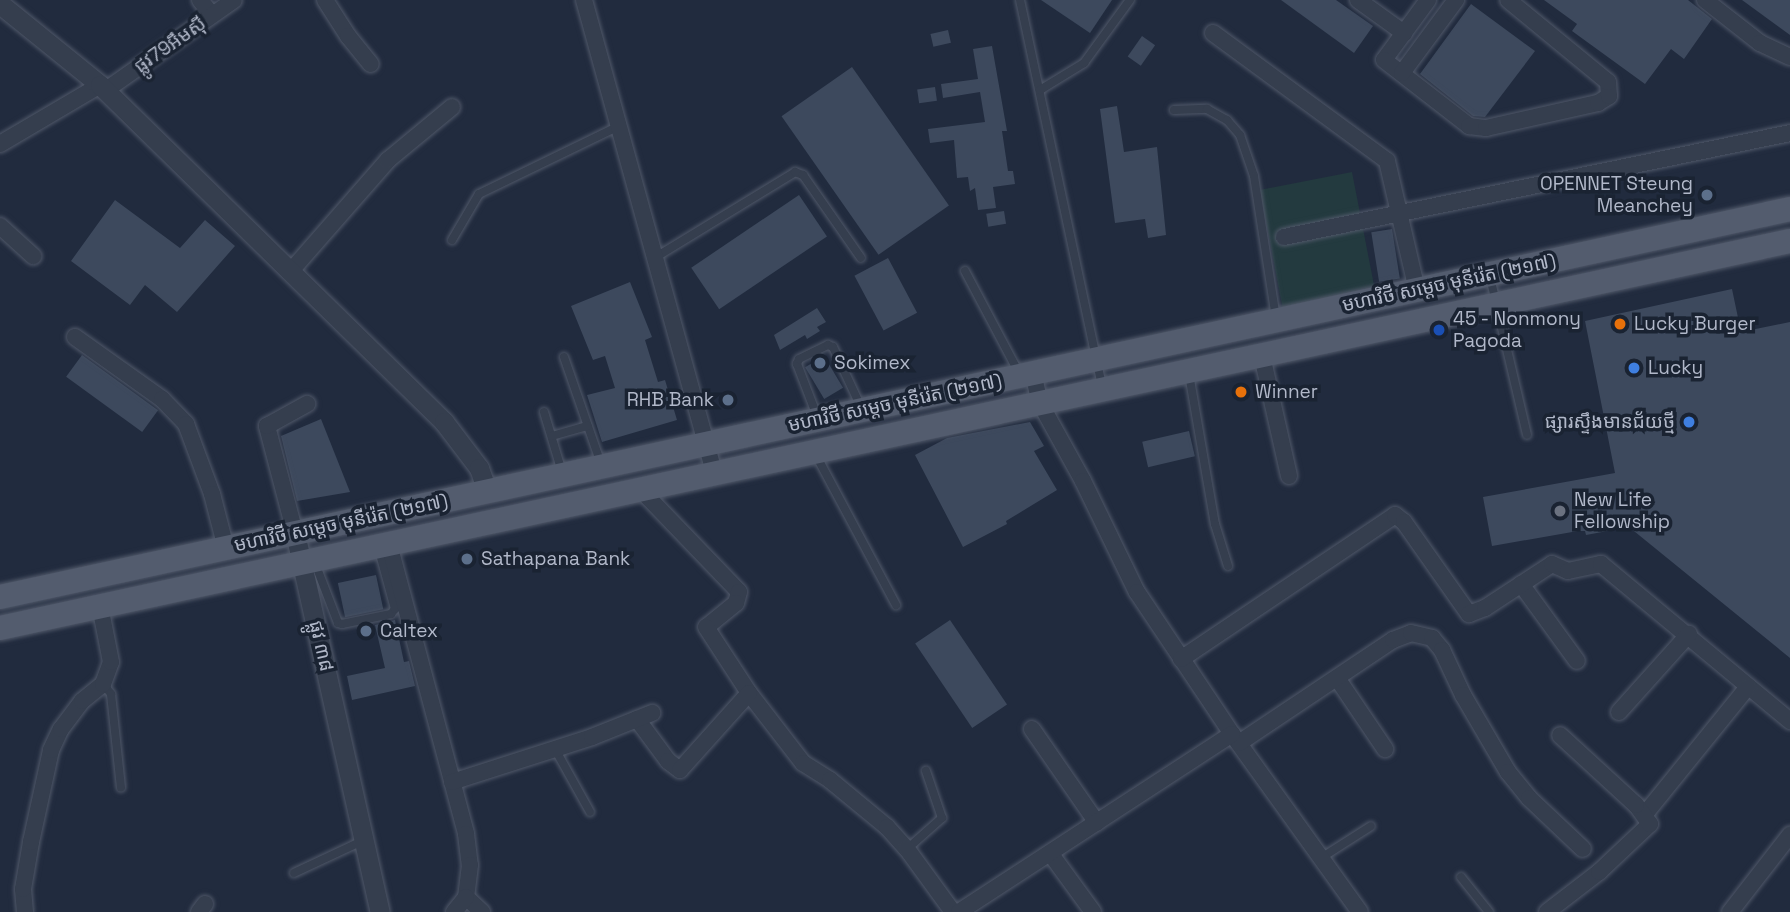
<!DOCTYPE html>
<html>
<head>
<meta charset="utf-8">
<style>
  body { margin:0 }
  #map { position:relative; width:1790px; height:912px; overflow:hidden; background:#212b3e; font-family:"Space Grotesk","Noto Sans Khmer",sans-serif }
  div>[style] { position:absolute }
  [style*='--x'] { left:calc(var(--x)*1px); top:calc(var(--y)*1px); width:calc(var(--w)*1px); rotate:calc(var(--a)*1deg) }
  .green>* { inset:0; background:#233a3f; transform-origin:0 0 }
  .building>* { inset:0; background:#3d495d; transform-origin:0 0 }
  .roads { filter:drop-shadow(0 0 2px #505869) drop-shadow(0 0 2px #505869) }
  .service>* { height:8px; margin:-4px; padding:0 4px; transform-origin:4px; border-radius:4px; background:#353e4e }
  .minor>* { height:16px; margin:-8px; padding:0 8px; transform-origin:8px; border-radius:8px; background:#353e4e }
  .tertiary>* { height:19px; margin:-9.5px; padding:0 9.5px; transform-origin:9.5px; border-radius:9.5px; background:#353e4e }
  .primary>* { height:24px; margin:-12px; padding:0 12px; transform-origin:12px; border-radius:12px; background:#535c6e }
  .dots>* { width:19px; height:19px; translate:-50% -50%; box-sizing:border-box; border:4px solid #1a2332; border-radius:50% }
  span { translate:-50% -50%; white-space:nowrap; text-align:center; line-height:1.15; -webkit-text-stroke:7px #1a2332; paint-order:stroke }
  .street-label { font-size:19px; color:#b1b8c9 }
  .poi-label { font-size:19px; color:#b1b8c9 }
  .right { translate:-100% -50%; text-align:right }
  .left { translate:0 -50%; text-align:left }
</style>
</head>
<body>
<div id="map">
  <div class="green">
    <div style="left:1352px;top:172px;width:123px;height:94px;rotate:79deg"></div>
  </div>
  <div class="building">
    <div style="clip-path:polygon(1041px 0,1112px 0,1090px 33px)"></div>
    <div style="clip-path:polygon(1281px 0,1336px 0,1373px 26px,1354px 53px)"></div>
    <div style="clip-path:polygon(1544px 0,1688px 0,1712px 19px,1684px 59px,1671px 49px,1645px 84px,1572px 31px,1577px 24px)"></div>
    <div style="clip-path:polygon(1742px 0,1790px 0,1790px 35px)"></div>
    <div style="clip-path:polygon(1471px 4px,1535px 51px,1485px 117px,1473px 116px,1420px 74px)"></div>
    <div style="left:948px;top:30px;width:13px;height:18px;rotate:77deg"></div>
    <div style="left:1142px;top:36px;width:16px;height:25px;rotate:35deg"></div>
    <div style="clip-path:polygon(992px 46px,1007px 131px,1002px 131px,1008px 171px,1013px 171px,1015px 184px,993px 187px,996px 208px,978px 210px,975px 188px,970px 191px,968px 177px,957px 178px,954px 140px,930px 143px,928px 129px,985px 122px,980px 92px,943px 98px,941px 84px,978px 79px,973px 49px)"></div>
    <div style="left:852px;top:67px;width:169px;height:86px;rotate:55deg"></div>
    <div style="left:935px;top:87px;width:14px;height:18px;rotate:82deg"></div>
    <div style="clip-path:polygon(1117px 106px,1124px 152px,1157px 147px,1166px 235px,1148px 238px,1145px 219px,1115px 223px,1100px 109px)"></div>
    <div style="left:799px;top:195px;width:50px;height:130px;rotate:56deg"></div>
    <div style="clip-path:polygon(115px 200px,180px 248px,205px 220px,235px 246px,177px 312px,145px 285px,130px 305px,71px 261px)"></div>
    <div style="left:1004px;top:211px;width:13px;height:18px;rotate:81deg"></div>
    <div style="left:1392px;top:229px;width:50px;height:21px;rotate:81deg"></div>
    <div style="left:888px;top:258px;width:62px;height:38px;rotate:62deg"></div>
    <div style="clip-path:polygon(630px 282px,652px 337px,645px 340px,658px 382px,665px 380px,677px 420px,602px 442px,587px 395px,615px 388px,605px 356px,593px 360px,571px 306px)"></div>
    <div style="clip-path:polygon(1732px 289px,1741px 332px,1790px 322px,1790px 658px,1629px 527px,1586px 535px,1585px 531px,1578px 531px,1492px 546px,1483px 497px,1615px 473px,1585px 321px)"></div>
    <div style="clip-path:polygon(817px 308px,826px 322px,817px 327px,820px 331px,807px 339px,805px 335px,780px 350px,774px 335px)"></div>
    <div style="left:82px;top:355px;width:94px;height:27px;rotate:36deg"></div>
    <div style="left:824px;top:356px;width:37px;height:22px;rotate:59deg"></div>
    <div style="clip-path:polygon(321px 419px,350px 492px,297px 501px,281px 436px)"></div>
    <div style="clip-path:polygon(1030px 422px,1044px 446px,1034px 451px,1057px 490px,1006px 521px,1007px 524px,963px 547px,915px 455px,947px 438px)"></div>
    <div style="left:1189px;top:431px;width:26px;height:48px;rotate:77deg"></div>
    <div style="left:376px;top:575px;width:35px;height:39px;rotate:78deg"></div>
    <div style="clip-path:polygon(395px 620px,404px 662px,409px 661px,415px 686px,352px 700px,347px 676px,385px 668px,375px 625px)"></div>
    <div style="left:950px;top:620px;width:102px;height:42px;rotate:56deg"></div>
  </div>
  <div class="roads">
    <div class="service">
      <div style="--x:1020;--y:0;--w:396;--a:78"></div>
      <div style="--x:1040;--y:90;--w:52;--a:-31.5"></div>
      <div style="--x:1084;--y:63;--w:78;--a:-53.9"></div>
      <div style="--x:1174;--y:110;--w:33;--a:-2"></div>
      <div style="--x:1207;--y:109;--w:23;--a:29"></div>
      <div style="--x:1227;--y:120;--w:20;--a:49"></div>
      <div style="--x:1240;--y:135;--w:43;--a:71.1"></div>
      <div style="--x:1254;--y:176;--w:144;--a:81.2"></div>
      <div style="--x:452;--y:240;--w:53;--a:-59.6"></div>
      <div style="--x:479;--y:194;--w:156;--a:-25.9"></div>
      <div style="--x:656;--y:257;--w:163;--a:-31.4"></div>
      <div style="--x:795;--y:172;--w:9;--a:21"></div>
      <div style="--x:803;--y:175;--w:101;--a:55.1"></div>
      <div style="--x:965;--y:271;--w:115;--a:62.1"></div>
      <div style="--x:1490;--y:277;--w:162;--a:76.8"></div>
      <div style="--x:564;--y:357;--w:113;--a:70.9"></div>
      <div style="--x:1189;--y:374;--w:152;--a:80.2"></div>
      <div style="--x:1215;--y:524;--w:44;--a:72.8"></div>
      <div style="--x:544;--y:412;--w:63;--a:73.3"></div>
      <div style="--x:817;--y:416;--w:56;--a:-111"></div>
      <div style="--x:797;--y:364;--w:5;--a:-68"></div>
      <div style="--x:799;--y:359;--w:32;--a:-26"></div>
      <div style="--x:828;--y:345;--w:5;--a:22"></div>
      <div style="--x:833;--y:347;--w:66;--a:65"></div>
      <div style="--x:552;--y:436;--w:37;--a:-16"></div>
      <div style="--x:817;--y:457;--w:168;--a:61.9"></div>
      <div style="--x:315;--y:563;--w:64;--a:69"></div>
      <div style="--x:338;--y:623;--w:4;--a:14"></div>
      <div style="--x:342;--y:624;--w:50;--a:-11.5"></div>
      <div style="--x:391;--y:614;--w:6;--a:-51"></div>
      <div style="--x:395;--y:609;--w:61;--a:-105.2"></div>
      <div style="--x:103;--y:684;--w:13;--a:51"></div>
      <div style="--x:111;--y:694;--w:94;--a:83.9"></div>
      <div style="--x:555;--y:749;--w:72;--a:60.9"></div>
      <div style="--x:907;--y:849;--w:47;--a:-41.5"></div>
      <div style="--x:942;--y:818;--w:50;--a:-108.8"></div>
      <div style="--x:1321;--y:858;--w:59;--a:-32.6"></div>
      <div style="--x:294;--y:873;--w:77;--a:-25.2"></div>
      <div style="--x:1461;--y:877;--w:45;--a:51.3"></div>
    </div>
    <div class="minor">
      <div style="--x:200;--y:0;--w:19;--a:51"></div>
      <div style="--x:325;--y:0;--w:43;--a:57.4"></div>
      <div style="--x:348;--y:36;--w:36;--a:51"></div>
      <div style="--x:584;--y:0;--w:492;--a:74.6"></div>
      <div style="--x:1358;--y:0;--w:57;--a:35.7"></div>
      <div style="--x:1428;--y:0;--w:74;--a:126.3"></div>
      <div style="--x:1384;--y:60;--w:108;--a:37.8"></div>
      <div style="--x:1469;--y:126;--w:17;--a:7"></div>
      <div style="--x:1486;--y:128;--w:115;--a:-12.6"></div>
      <div style="--x:1598;--y:103;--w:13;--a:-32"></div>
      <div style="--x:1609;--y:96;--w:14;--a:-94"></div>
      <div style="--x:1608;--y:82;--w:129;--a:-140.6"></div>
      <div style="--x:1705;--y:0;--w:70;--a:38"></div>
      <div style="--x:1760;--y:43;--w:33;--a:25"></div>
      <div style="--x:1213;--y:33;--w:216;--a:36.3"></div>
      <div style="--x:1387;--y:161;--w:132;--a:76.9"></div>
      <div style="--x:1402;--y:73;--w:91;--a:-53.5"></div>
      <div style="--x:106;--y:90;--w:156;--a:-35.1"></div>
      <div style="--x:0;--y:144;--w:116;--a:-30.5"></div>
      <div style="--x:0;--y:226;--w:45;--a:42.3"></div>
      <div style="--x:1284;--y:237;--w:517;--a:-11.61"></div>
      <div style="--x:290;--y:272;--w:149;--a:-48.8"></div>
      <div style="--x:388;--y:160;--w:83;--a:-39.6"></div>
      <div style="--x:75;--y:337;--w:107;--a:35.5"></div>
      <div style="--x:162;--y:399;--w:35;--a:46"></div>
      <div style="--x:186;--y:424;--w:75;--a:69.6"></div>
      <div style="--x:212;--y:494;--w:56;--a:75.5"></div>
      <div style="--x:1262;--y:356;--w:123;--a:77.3"></div>
      <div style="--x:1033;--y:373;--w:31;--a:77"></div>
      <div style="--x:1040;--y:403;--w:89;--a:61.1"></div>
      <div style="--x:1083;--y:481;--w:123;--a:64.1"></div>
      <div style="--x:1137;--y:592;--w:171;--a:56.2"></div>
      <div style="--x:1232;--y:734;--w:219;--a:54.3"></div>
      <div style="--x:641;--y:490;--w:141;--a:46.1"></div>
      <div style="--x:739;--y:592;--w:11;--a:105"></div>
      <div style="--x:736;--y:603;--w:38;--a:141"></div>
      <div style="--x:706;--y:627;--w:79;--a:56.9"></div>
      <div style="--x:749;--y:693;--w:88;--a:52.4"></div>
      <div style="--x:803;--y:763;--w:32;--a:32"></div>
      <div style="--x:830;--y:780;--w:74;--a:39.5"></div>
      <div style="--x:887;--y:827;--w:30;--a:48"></div>
      <div style="--x:907;--y:849;--w:78;--a:53.9"></div>
      <div style="--x:295;--y:533;--w:111;--a:-104.7"></div>
      <div style="--x:267;--y:426;--w:46;--a:-28.8"></div>
      <div style="--x:389;--y:544;--w:300;--a:75.1"></div>
      <div style="--x:466;--y:834;--w:31;--a:83"></div>
      <div style="--x:470;--y:865;--w:32;--a:97"></div>
      <div style="--x:466;--y:897;--w:22;--a:43"></div>
      <div style="--x:1521;--y:584;--w:95;--a:54"></div>
      <div style="--x:1181;--y:659;--w:258;--a:-33.9"></div>
      <div style="--x:1395;--y:515;--w:11;--a:38"></div>
      <div style="--x:1404;--y:522;--w:113;--a:54.8"></div>
      <div style="--x:1469;--y:614;--w:17;--a:-21"></div>
      <div style="--x:1485;--y:608;--w:80;--a:-33.3"></div>
      <div style="--x:1552;--y:564;--w:17;--a:24"></div>
      <div style="--x:1568;--y:571;--w:34;--a:-12"></div>
      <div style="--x:1601;--y:564;--w:246;--a:39.7"></div>
      <div style="--x:1337;--y:678;--w:86;--a:55.9"></div>
      <div style="--x:1619;--y:712;--w:105;--a:-48.1"></div>
      <div style="--x:637;--y:719;--w:52;--a:53.6"></div>
      <div style="--x:668;--y:761;--w:15;--a:37"></div>
      <div style="--x:680;--y:770;--w:103;--a:-48.1"></div>
      <div style="--x:1032;--y:729;--w:114;--a:55.3"></div>
      <div style="--x:1239;--y:743;--w:185;--a:-33.8"></div>
      <div style="--x:1393;--y:640;--w:19;--a:-21"></div>
      <div style="--x:1411;--y:633;--w:22;--a:13"></div>
      <div style="--x:1432;--y:638;--w:16;--a:50"></div>
      <div style="--x:1442;--y:650;--w:50;--a:65"></div>
      <div style="--x:1463;--y:695;--w:89;--a:59.7"></div>
      <div style="--x:1508;--y:772;--w:33;--a:51"></div>
      <div style="--x:1529;--y:798;--w:74;--a:43.4"></div>
      <div style="--x:452;--y:782;--w:147;--a:-17.8"></div>
      <div style="--x:592;--y:737;--w:65;--a:-21.8"></div>
      <div style="--x:1645;--y:814;--w:164;--a:-51"></div>
      <div style="--x:1050;--y:853;--w:73;--a:53.9"></div>
      <div style="--x:25;--y:912;--w:23;--a:-95"></div>
      <div style="--x:23;--y:889;--w:48;--a:-80.3"></div>
      <div style="--x:31;--y:842;--w:94;--a:-77.7"></div>
      <div style="--x:51;--y:750;--w:23;--a:-65"></div>
      <div style="--x:61;--y:729;--w:35;--a:-53"></div>
      <div style="--x:82;--y:701;--w:27;--a:-39"></div>
      <div style="--x:103;--y:684;--w:23;--a:-70"></div>
      <div style="--x:111;--y:662;--w:57;--a:-101.1"></div>
      <div style="--x:199;--y:912;--w:10;--a:-53"></div>
      <div style="--x:454;--y:912;--w:19;--a:-51"></div>
      <div style="--x:959;--y:912;--w:326;--a:-33.1"></div>
      <div style="--x:1547;--y:912;--w:66;--a:-37.6"></div>
      <div style="--x:1599;--y:872;--w:70;--a:-43.3"></div>
      <div style="--x:1650;--y:824;--w:24;--a:-126"></div>
      <div style="--x:1636;--y:805;--w:103;--a:-137.4"></div>
      <div style="--x:1730;--y:912;--w:98;--a:-52.1"></div>
    </div>
    <div class="tertiary">
      <div style="--x:0;--y:4;--w:129;--a:39"></div>
      <div style="--x:100;--y:85;--w:482;--a:44.4"></div>
      <div style="--x:444;--y:422;--w:58;--a:52.7"></div>
      <div style="--x:479;--y:468;--w:24;--a:71"></div>
      <div style="--x:295;--y:533;--w:388;--a:77.4"></div>
    </div>
    <div class="primary">
      <div style="--x:0;--y:597;--w:1832;--a:-12.23"></div>
      <div style="--x:0;--y:628;--w:1831;--a:-12.2"></div>
    </div>
  </div>
  <div class="dots">
    <div style="left:1707px;top:195px;background:#5c6f8a"></div>
    <div style="left:1620px;top:324px;background:#e8710a"></div>
    <div style="left:1439px;top:330px;background:#1a4fb4"></div>
    <div style="left:820px;top:363px;background:#5c6f8a"></div>
    <div style="left:1634px;top:368px;background:#3f7fe0"></div>
    <div style="left:1241px;top:392px;background:#e8710a"></div>
    <div style="left:728px;top:400px;background:#5c6f8a"></div>
    <div style="left:1689px;top:422px;background:#3f7fe0"></div>
    <div style="left:1560px;top:511px;background:#6b7280"></div>
    <div style="left:467px;top:559px;background:#5c6f8a"></div>
    <div style="left:366px;top:631px;background:#5c6f8a"></div>
  </div>
  <div class="street-label">
    <span style="left:170px;top:45px;rotate:-35deg">ផ្លូវ79អឹមស៊ី</span>
    <span style="left:1449px;top:283px;rotate:-12deg">មហាវិថី សម្តេច មុនីរ៉េត (២១៧)</span>
    <span style="left:895px;top:403px;rotate:-12deg">មហាវិថី សម្តេច មុនីរ៉េត (២១៧)</span>
    <span style="left:341px;top:523px;rotate:-12deg">មហាវិថី សម្តេច មុនីរ៉េត (២១៧)</span>
    <span style="left:321px;top:646px;rotate:77deg">ផ្លូវ ៣៨</span>
  </div>
  <div class="poi-label">
    <span class="right" style="left:1693px;top:195px">OPENNET Steung<br>Meanchey</span>
    <span class="left" style="left:1453px;top:330px">45 - Nonmony<br>Pagoda</span>
    <span class="left" style="left:1634px;top:324px">Lucky Burger</span>
    <span class="left" style="left:834px;top:363px">Sokimex</span>
    <span class="left" style="left:1648px;top:368px">Lucky</span>
    <span class="left" style="left:1255px;top:392px">Winner</span>
    <span class="right" style="left:714px;top:400px">RHB Bank</span>
    <span class="right" style="left:1675px;top:422px">ផ្សារស្ទឹងមានជ័យថ្មី</span>
    <span class="left" style="left:1574px;top:511px">New Life<br>Fellowship</span>
    <span class="left" style="left:481px;top:559px">Sathapana Bank</span>
    <span class="left" style="left:380px;top:631px">Caltex</span>
  </div>
</div>
</body>
</html>
